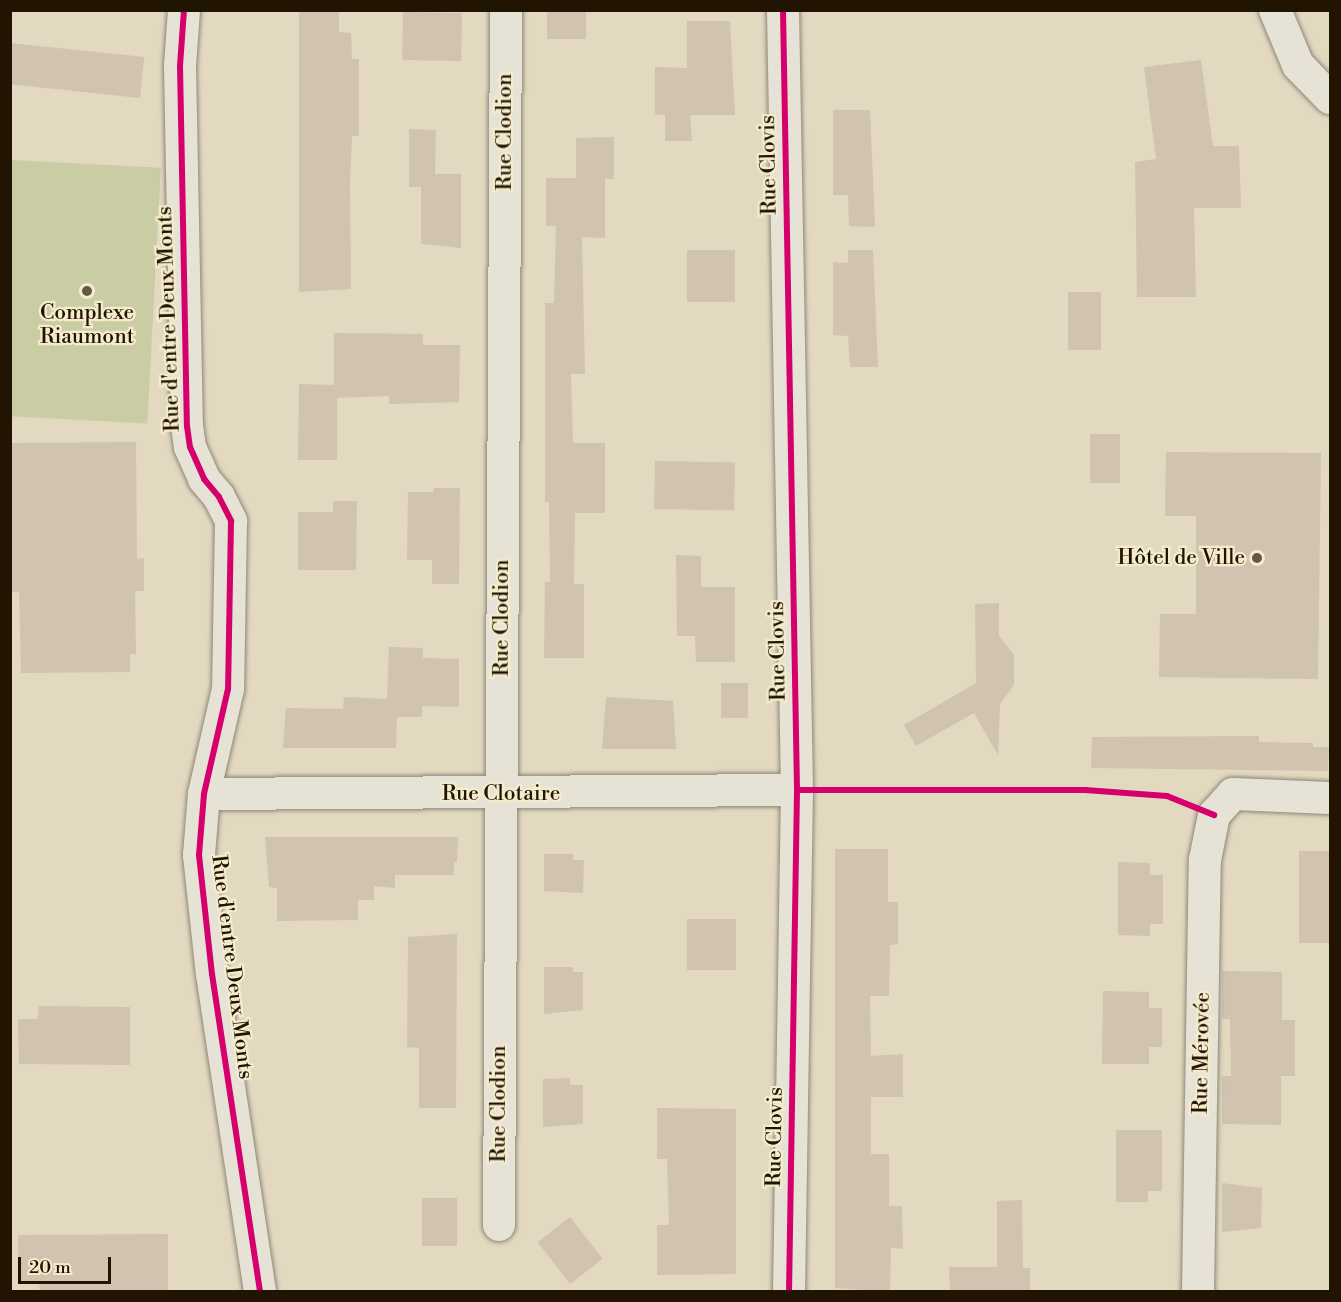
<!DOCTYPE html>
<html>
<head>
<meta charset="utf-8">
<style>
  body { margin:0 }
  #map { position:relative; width:1341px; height:1302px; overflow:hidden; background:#e2d9c0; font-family:"Libre Bodoni",serif }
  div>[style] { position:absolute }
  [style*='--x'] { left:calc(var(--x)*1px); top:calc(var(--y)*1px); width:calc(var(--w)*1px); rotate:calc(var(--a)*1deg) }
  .green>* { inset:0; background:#cacda4; transform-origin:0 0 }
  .building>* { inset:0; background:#d0c3b0; transform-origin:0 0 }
  .roads { filter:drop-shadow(0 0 2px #8e8777) drop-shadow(0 0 2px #8e8777) }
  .street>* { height:32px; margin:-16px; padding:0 16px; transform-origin:16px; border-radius:16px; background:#e7e2d6 }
  .cycleway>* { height:6px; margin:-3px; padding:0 3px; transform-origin:3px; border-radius:3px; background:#d6006c }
  .dots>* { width:16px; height:16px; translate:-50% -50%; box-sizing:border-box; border:3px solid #f5ebcd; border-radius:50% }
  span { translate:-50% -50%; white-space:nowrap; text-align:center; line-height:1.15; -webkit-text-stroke:4.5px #f5ebcd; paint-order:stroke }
  .street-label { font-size:21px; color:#221403 }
  .poi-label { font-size:21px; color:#221403 }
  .right { translate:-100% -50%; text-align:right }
  .frame { position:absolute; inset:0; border:12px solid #221403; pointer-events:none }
  .scale { position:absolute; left:18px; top:1257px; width:93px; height:27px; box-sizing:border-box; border:3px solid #221403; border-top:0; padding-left:8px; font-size:18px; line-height:21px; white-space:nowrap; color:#221403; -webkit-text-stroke:4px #f5ebcd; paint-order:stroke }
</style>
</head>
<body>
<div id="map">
  <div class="green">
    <div style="left:11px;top:160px;width:150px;height:256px;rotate:3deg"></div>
  </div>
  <div class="building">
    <div style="clip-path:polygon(299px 10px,339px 10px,339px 32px,351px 33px,352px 59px,359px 59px,359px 136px,352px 136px,350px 181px,351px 289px,299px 292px)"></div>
    <div style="left:547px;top:10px;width:39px;height:29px"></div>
    <div style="left:403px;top:12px;width:59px;height:48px;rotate:1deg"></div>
    <div style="clip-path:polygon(687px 21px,730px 21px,735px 115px,690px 115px,692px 141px,665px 141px,665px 115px,655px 114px,655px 67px,687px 68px)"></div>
    <div style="left:10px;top:43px;width:135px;height:41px;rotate:6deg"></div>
    <div style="clip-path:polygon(1201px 60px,1213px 146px,1239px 146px,1241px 208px,1194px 208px,1196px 297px,1137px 297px,1135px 162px,1156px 159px,1144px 67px)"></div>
    <div style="clip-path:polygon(833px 110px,870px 110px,875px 227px,849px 226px,848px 195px,833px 195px)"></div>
    <div style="clip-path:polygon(409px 129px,436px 130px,435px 174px,461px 174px,461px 248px,421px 244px,421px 187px,409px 187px)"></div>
    <div style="clip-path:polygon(614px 137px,614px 179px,605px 179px,605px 238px,582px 237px,585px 374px,571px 374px,573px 443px,605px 443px,605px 513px,575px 513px,574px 584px,584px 584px,584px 658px,544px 658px,545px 582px,550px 582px,549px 502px,545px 502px,545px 303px,554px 303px,556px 226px,546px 226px,546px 178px,576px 178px,576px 138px)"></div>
    <div style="left:687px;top:250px;width:48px;height:52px"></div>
    <div style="clip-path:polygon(848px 250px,873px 250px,878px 367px,850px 367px,848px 336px,833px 335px,833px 262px,848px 263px)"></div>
    <div style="left:1068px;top:292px;width:33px;height:58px"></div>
    <div style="clip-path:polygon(334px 333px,423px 334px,423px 345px,460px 345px,459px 402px,389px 404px,389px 396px,337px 398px,337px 460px,298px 460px,299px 384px,334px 385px)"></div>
    <div style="left:1090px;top:434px;width:30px;height:49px"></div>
    <div style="clip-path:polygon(136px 442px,137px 559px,144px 558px,144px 591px,135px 591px,136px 654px,130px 654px,130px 672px,21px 673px,19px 592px,10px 592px,10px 443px)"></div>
    <div style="clip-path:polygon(1166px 452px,1321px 453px,1318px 679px,1159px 677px,1160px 614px,1196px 614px,1196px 516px,1165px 516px)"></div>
    <div style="left:655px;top:461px;width:80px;height:48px;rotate:1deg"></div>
    <div style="clip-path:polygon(434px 488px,460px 488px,459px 584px,432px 584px,432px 560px,407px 560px,408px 492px,433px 492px)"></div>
    <div style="clip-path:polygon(333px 501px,357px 501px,356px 570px,298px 570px,298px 512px,333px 512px)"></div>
    <div style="clip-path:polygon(676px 555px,701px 556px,701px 587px,735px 587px,735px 662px,696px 662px,695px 636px,677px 636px)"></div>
    <div style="clip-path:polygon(999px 603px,999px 636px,1014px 655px,1014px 685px,1000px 704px,998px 755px,974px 713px,916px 746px,904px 725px,976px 683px,975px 604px)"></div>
    <div style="clip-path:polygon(389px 647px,423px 648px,423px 658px,459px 659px,459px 707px,422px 706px,422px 717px,397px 717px,396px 748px,283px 748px,286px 708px,343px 709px,344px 697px,387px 699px)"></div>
    <div style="left:721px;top:683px;width:27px;height:35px"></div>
    <div style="clip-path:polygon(606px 697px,673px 701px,676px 749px,602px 749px)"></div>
    <div style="clip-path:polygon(1259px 736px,1259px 742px,1313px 743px,1313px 747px,1329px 747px,1328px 771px,1091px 768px,1092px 737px)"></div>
    <div style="clip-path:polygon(265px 837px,458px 837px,457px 862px,454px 862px,454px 875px,395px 875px,395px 888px,374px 886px,374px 900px,358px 900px,358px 920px,277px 921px,277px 888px,269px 887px)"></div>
    <div style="clip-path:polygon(835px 849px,888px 849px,888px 902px,898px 902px,898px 944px,890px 945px,889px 996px,870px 996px,871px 1056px,903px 1054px,903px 1097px,871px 1097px,871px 1154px,889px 1154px,889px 1206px,902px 1206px,903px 1249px,891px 1248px,890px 1292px,835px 1288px)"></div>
    <div style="left:1299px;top:851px;width:31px;height:92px"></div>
    <div style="clip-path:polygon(544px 854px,573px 854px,573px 860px,584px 860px,583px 893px,544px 891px)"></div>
    <div style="clip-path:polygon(1118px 862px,1150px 863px,1150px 875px,1163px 875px,1163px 924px,1150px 924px,1150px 936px,1118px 935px)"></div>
    <div style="left:687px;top:919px;width:49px;height:51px"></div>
    <div style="clip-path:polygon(457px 934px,456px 1108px,419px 1108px,419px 1048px,407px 1047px,408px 937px)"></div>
    <div style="clip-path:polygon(544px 967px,573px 967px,573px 972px,583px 972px,583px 1010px,544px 1014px)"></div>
    <div style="clip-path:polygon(1222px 971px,1282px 972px,1282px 1020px,1295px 1020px,1295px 1076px,1281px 1076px,1281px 1125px,1222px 1124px,1222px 1076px,1231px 1076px,1230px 1019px,1222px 1019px)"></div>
    <div style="clip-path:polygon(1103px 991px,1149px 992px,1149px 1008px,1162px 1008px,1162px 1047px,1149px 1047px,1149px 1064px,1102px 1064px)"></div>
    <div style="clip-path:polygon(39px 1006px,130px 1007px,130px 1065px,19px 1064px,18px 1019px,38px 1019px)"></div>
    <div style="clip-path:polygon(570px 1078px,570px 1085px,583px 1085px,583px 1124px,543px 1127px,543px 1079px)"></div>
    <div style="clip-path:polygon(657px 1108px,736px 1109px,736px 1274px,657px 1275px,657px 1225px,669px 1225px,667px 1159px,657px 1159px)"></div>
    <div style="clip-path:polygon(1116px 1130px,1162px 1130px,1162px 1191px,1148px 1191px,1148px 1202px,1116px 1202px)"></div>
    <div style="clip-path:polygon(1222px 1183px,1262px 1188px,1261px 1228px,1222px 1232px)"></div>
    <div style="left:422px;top:1198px;width:35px;height:48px"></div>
    <div style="clip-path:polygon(1022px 1200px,1023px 1268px,1030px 1268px,1030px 1290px,950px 1291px,949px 1267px,997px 1267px,997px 1201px)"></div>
    <div style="left:570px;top:1217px;width:53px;height:41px;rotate:52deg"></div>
    <div style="clip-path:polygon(168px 1234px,168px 1292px,40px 1292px,39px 1281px,19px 1281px,18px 1235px)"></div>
  </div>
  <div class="roads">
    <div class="street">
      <div style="--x:184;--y:10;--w:56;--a:94.1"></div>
      <div style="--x:180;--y:66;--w:360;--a:88.9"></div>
      <div style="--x:187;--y:426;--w:21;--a:82"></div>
      <div style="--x:190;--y:447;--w:35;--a:66"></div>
      <div style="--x:204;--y:479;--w:23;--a:50"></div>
      <div style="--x:219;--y:497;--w:27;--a:63"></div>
      <div style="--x:231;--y:521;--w:168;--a:91"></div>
      <div style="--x:228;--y:689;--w:108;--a:102.9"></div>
      <div style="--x:204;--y:794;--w:61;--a:94.7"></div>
      <div style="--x:199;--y:855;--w:120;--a:83.8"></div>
      <div style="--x:212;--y:974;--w:322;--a:81.4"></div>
      <div style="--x:783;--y:10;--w:780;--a:88.97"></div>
      <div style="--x:797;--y:790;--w:502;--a:90.91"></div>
      <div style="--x:1275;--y:10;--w:60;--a:67.3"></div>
      <div style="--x:1298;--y:65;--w:46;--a:45.9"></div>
      <div style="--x:204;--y:794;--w:593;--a:-0.39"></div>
      <div style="--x:499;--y:1225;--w:1215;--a:-89.67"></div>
      <div style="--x:1198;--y:1292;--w:432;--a:-89.1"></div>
      <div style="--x:1205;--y:860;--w:46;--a:-78.7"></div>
      <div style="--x:1214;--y:815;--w:28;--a:-48"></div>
      <div style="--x:1233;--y:794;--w:97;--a:2.4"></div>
    </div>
  </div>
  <div class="cycleway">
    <div style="--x:184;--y:10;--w:56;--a:94.1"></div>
    <div style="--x:180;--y:66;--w:360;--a:88.9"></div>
    <div style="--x:187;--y:426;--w:21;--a:82"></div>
    <div style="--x:190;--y:447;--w:35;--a:66"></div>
    <div style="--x:204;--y:479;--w:23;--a:50"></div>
    <div style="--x:219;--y:497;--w:27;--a:63"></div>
    <div style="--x:231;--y:521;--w:168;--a:91"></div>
    <div style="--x:228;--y:689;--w:108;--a:102.9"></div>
    <div style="--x:204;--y:794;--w:61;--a:94.7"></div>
    <div style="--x:199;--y:855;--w:120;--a:83.8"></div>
    <div style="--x:212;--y:974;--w:322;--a:81.4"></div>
    <div style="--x:783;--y:10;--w:780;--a:88.97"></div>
    <div style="--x:797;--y:790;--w:502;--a:90.91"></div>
    <div style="--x:797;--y:790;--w:288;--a:0"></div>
    <div style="--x:1085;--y:790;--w:82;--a:4.2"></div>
    <div style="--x:1167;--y:796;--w:51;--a:22"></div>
  </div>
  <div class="dots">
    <div style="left:87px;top:291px;background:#655945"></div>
    <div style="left:1257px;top:558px;background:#655945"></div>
  </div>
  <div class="street-label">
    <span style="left:505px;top:132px;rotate:-90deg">Rue Clodion</span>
    <span style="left:769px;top:165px;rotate:-91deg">Rue Clovis</span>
    <span style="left:169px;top:319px;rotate:-92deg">Rue d'entre Deux Monts</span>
    <span style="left:502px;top:618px;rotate:-90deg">Rue Clodion</span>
    <span style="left:778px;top:651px;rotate:-91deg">Rue Clovis</span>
    <span style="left:501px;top:794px">Rue Clotaire</span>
    <span style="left:232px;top:967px;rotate:83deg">Rue d'entre Deux Monts</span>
    <span style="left:1202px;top:1053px;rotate:-89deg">Rue Mérovée</span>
    <span style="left:499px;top:1104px;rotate:-90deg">Rue Clodion</span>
    <span style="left:775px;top:1137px;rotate:-89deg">Rue Clovis</span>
  </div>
  <div class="poi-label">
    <span style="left:87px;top:325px">Complexe<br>Riaumont</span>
    <span class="right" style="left:1245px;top:558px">Hôtel de Ville</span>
  </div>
  <div class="frame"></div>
  <div class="scale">20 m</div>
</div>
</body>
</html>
